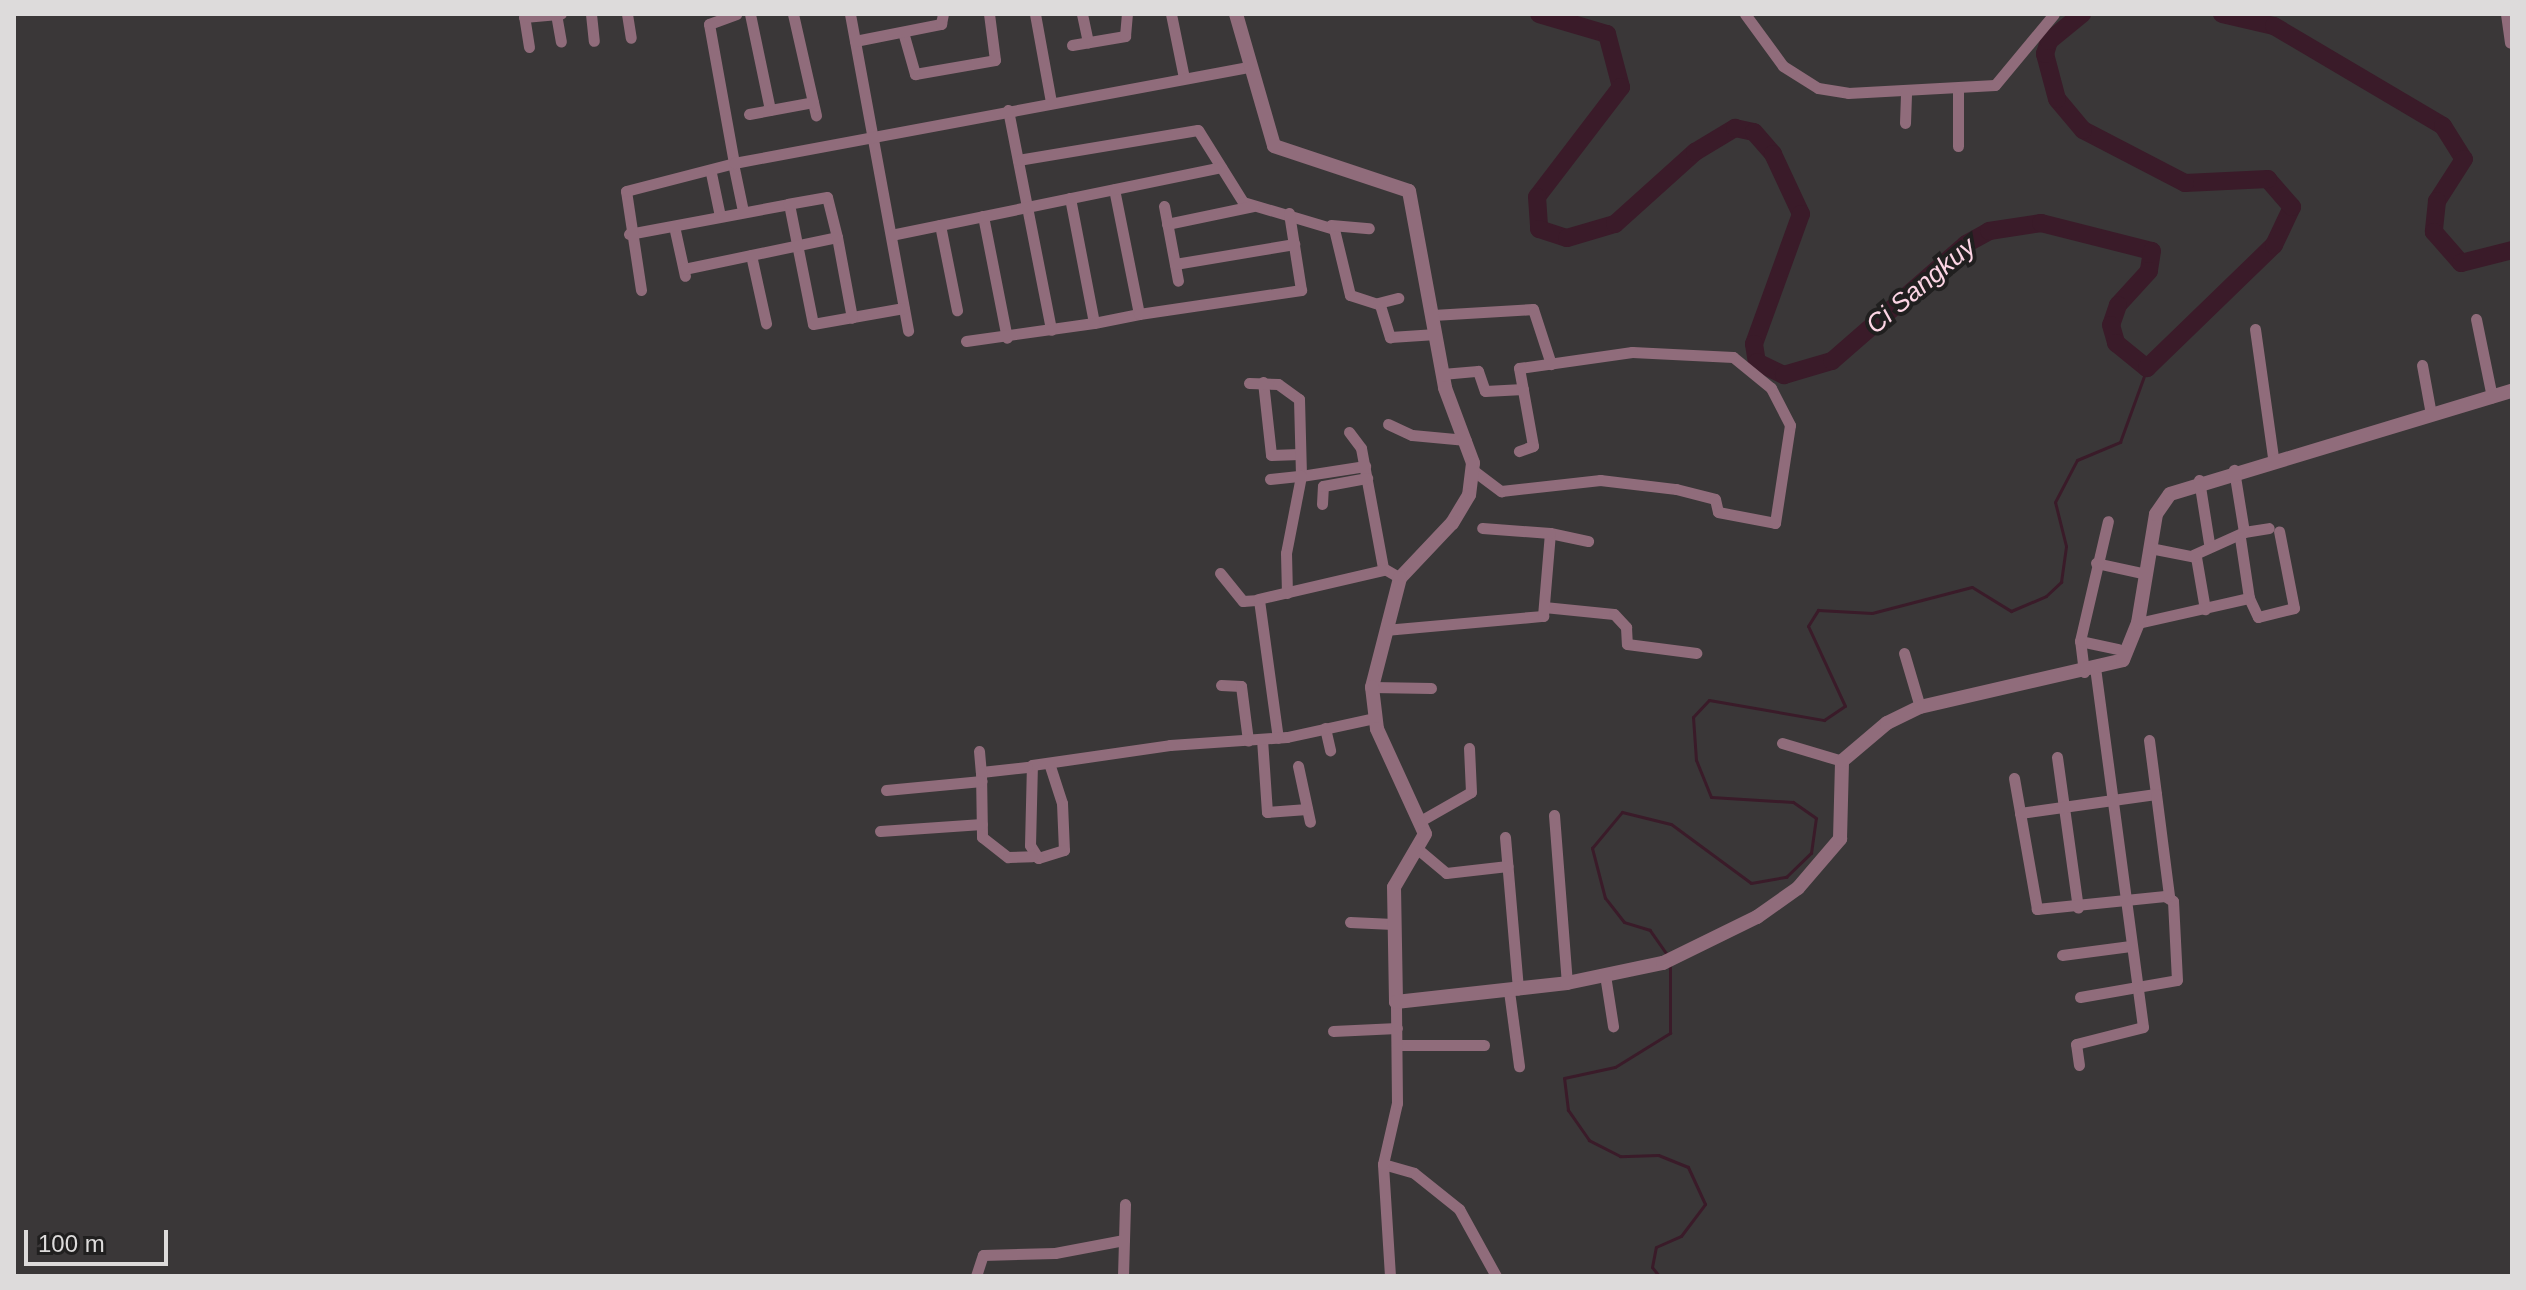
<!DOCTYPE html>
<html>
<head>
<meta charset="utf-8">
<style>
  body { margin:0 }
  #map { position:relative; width:2526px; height:1290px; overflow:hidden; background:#3a3738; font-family:Arial,sans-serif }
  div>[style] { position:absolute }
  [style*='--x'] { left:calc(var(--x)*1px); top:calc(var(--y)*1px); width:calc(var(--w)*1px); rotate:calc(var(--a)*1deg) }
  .stream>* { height:3px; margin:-1.5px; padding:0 1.5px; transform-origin:1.5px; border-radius:1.5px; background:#3a1b29 }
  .river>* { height:18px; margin:-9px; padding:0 9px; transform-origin:9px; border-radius:9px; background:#3a1b29 }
  .minor>* { height:11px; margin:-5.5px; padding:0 5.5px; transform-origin:5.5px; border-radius:5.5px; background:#906c7b }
  .tertiary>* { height:14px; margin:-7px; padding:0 7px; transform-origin:7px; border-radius:7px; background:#906c7b }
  span { translate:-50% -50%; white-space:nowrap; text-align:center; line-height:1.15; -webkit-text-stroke:8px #201f1f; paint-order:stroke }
  .water-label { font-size:26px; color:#fdd5e5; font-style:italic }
  .frame { position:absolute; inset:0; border:16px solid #dddbdb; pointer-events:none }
  .scale { position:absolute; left:24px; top:1230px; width:144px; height:36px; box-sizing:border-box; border:4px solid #dddbdb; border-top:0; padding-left:10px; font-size:24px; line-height:28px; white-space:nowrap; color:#dddbdb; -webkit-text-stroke:6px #201f1f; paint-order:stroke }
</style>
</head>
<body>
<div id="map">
  <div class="stream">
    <div style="--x:1668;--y:956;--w:32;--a:-125"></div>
    <div style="--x:1650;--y:930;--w:27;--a:-163"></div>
    <div style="--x:1624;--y:922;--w:31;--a:-128"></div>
    <div style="--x:1605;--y:898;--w:52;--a:-104.6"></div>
    <div style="--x:1592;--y:848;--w:47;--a:-50.2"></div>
    <div style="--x:1622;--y:812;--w:50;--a:13.8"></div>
    <div style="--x:1671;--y:824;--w:99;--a:36.4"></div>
    <div style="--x:1751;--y:883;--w:36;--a:-10"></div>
    <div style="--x:1786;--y:877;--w:35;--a:-44"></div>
    <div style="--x:1811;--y:853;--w:35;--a:-82"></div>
    <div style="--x:1816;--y:818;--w:28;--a:-145"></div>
    <div style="--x:1793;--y:802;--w:82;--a:-176.5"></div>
    <div style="--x:1711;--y:797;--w:40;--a:-112"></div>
    <div style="--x:1696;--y:760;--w:43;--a:-94"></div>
    <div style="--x:1693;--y:717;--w:23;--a:-47"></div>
    <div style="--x:1709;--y:700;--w:117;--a:9.9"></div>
    <div style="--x:1824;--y:720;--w:25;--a:-34"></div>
    <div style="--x:1845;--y:706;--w:88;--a:-114.8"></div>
    <div style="--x:1808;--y:626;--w:19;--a:-58"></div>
    <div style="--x:1818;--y:610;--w:54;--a:3.2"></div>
    <div style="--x:1872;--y:613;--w:103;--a:-14.6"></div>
    <div style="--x:1972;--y:587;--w:46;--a:31.6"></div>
    <div style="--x:2011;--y:611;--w:38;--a:-23"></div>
    <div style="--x:2046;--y:596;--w:21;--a:-43"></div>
    <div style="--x:2061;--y:582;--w:36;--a:-82"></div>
    <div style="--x:2066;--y:546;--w:45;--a:-104"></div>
    <div style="--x:2055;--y:502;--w:47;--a:-62.4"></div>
    <div style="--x:2077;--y:460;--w:47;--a:-22.7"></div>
    <div style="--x:2120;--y:442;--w:79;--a:-70"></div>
    <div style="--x:1659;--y:1276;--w:11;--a:-128"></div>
    <div style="--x:1652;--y:1267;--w:20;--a:-79"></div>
    <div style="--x:1656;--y:1247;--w:27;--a:-24"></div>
    <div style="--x:1681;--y:1236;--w:40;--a:-53"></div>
    <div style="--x:1705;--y:1204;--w:41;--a:-114.7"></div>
    <div style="--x:1688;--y:1167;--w:32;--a:-158"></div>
    <div style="--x:1658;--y:1155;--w:38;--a:178"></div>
    <div style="--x:1620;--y:1156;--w:35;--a:-153"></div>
    <div style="--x:1589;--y:1140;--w:37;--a:-125"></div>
    <div style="--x:1568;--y:1110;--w:32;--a:-97"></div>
    <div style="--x:1564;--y:1078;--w:52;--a:-12.2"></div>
    <div style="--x:1615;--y:1067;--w:65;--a:-31.7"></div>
    <div style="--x:1670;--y:1033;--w:70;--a:-90"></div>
  </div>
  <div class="river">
    <div style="--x:1539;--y:14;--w:71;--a:16.4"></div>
    <div style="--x:1607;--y:34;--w:55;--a:75.2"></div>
    <div style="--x:1621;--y:87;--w:138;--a:127.4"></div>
    <div style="--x:1537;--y:197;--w:32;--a:86"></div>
    <div style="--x:1539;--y:229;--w:29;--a:18"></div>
    <div style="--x:1567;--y:238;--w:50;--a:-16.3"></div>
    <div style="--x:1615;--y:224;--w:108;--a:-42"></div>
    <div style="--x:1695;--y:152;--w:47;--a:-31"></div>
    <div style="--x:1735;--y:128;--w:19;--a:12"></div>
    <div style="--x:1754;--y:132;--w:29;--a:49"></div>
    <div style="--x:1773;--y:154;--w:66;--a:65"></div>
    <div style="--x:1801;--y:214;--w:138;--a:109.9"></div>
    <div style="--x:1754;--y:344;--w:18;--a:81"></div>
    <div style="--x:1757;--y:362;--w:30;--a:26"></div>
    <div style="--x:1784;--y:375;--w:50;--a:-16.3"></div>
    <div style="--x:1832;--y:361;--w:178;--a:-41.1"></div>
    <div style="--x:1966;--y:244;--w:26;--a:-29"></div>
    <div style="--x:1989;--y:231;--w:53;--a:-8.7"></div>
    <div style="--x:2041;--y:223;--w:114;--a:14.2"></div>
    <div style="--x:2152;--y:251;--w:20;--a:99"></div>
    <div style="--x:2149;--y:271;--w:46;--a:132.4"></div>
    <div style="--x:2118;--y:305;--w:21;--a:109"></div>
    <div style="--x:2111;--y:325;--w:19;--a:74"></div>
    <div style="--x:2116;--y:343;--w:40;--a:39"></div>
    <div style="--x:2147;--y:368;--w:177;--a:-44.1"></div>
    <div style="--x:2274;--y:245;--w:42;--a:-64.7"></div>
    <div style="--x:2292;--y:207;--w:37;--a:-131"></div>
    <div style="--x:2268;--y:179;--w:83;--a:177.2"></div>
    <div style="--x:2185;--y:183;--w:115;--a:-152.5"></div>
    <div style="--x:2083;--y:130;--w:40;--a:-130"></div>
    <div style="--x:2057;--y:99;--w:47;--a:-104.9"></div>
    <div style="--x:2045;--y:54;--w:14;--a:-73"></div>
    <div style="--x:2049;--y:41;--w:43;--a:-39.3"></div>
    <div style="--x:2222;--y:14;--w:53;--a:13"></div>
    <div style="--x:2274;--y:26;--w:196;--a:30.6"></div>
    <div style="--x:2443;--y:126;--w:39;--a:58"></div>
    <div style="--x:2464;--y:159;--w:50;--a:122.7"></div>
    <div style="--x:2437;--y:201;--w:31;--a:96"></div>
    <div style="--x:2434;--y:232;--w:41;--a:48.9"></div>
    <div style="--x:2461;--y:263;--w:53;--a:-14.3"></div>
  </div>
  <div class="minor">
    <div style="--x:556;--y:14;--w:28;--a:80"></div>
    <div style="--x:591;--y:14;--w:27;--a:84"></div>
    <div style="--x:627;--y:14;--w:24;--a:81"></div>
    <div style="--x:750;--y:14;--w:98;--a:78.2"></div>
    <div style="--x:793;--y:14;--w:104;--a:77.2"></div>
    <div style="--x:850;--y:14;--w:322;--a:79.6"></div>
    <div style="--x:1035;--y:14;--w:89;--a:79.7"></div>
    <div style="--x:1082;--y:14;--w:29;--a:78"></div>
    <div style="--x:1171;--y:14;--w:65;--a:78.5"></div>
    <div style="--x:1745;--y:14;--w:64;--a:53.8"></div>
    <div style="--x:1783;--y:66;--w:41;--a:32.2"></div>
    <div style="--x:1818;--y:88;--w:30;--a:9"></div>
    <div style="--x:1848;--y:93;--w:147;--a:-3.1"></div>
    <div style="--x:1995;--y:85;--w:92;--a:-50.3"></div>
    <div style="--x:2506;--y:14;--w:29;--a:82"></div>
    <div style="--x:903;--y:32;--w:44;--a:74.1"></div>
    <div style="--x:915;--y:74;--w:81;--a:-9.9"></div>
    <div style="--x:995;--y:60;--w:46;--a:-97.4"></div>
    <div style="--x:855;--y:41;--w:88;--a:-11.2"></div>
    <div style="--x:941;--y:24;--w:10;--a:-79"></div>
    <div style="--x:1072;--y:45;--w:54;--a:-9.6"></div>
    <div style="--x:1125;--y:36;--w:22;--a:-85"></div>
    <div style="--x:529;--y:47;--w:30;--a:-99"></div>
    <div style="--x:524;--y:17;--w:37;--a:-5"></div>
    <div style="--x:1958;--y:89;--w:57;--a:90"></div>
    <div style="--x:1008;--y:110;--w:224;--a:78.9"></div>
    <div style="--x:749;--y:114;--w:65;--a:-10.6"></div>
    <div style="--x:1905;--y:123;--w:31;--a:-88"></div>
    <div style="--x:1018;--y:160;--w:182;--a:-9.5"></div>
    <div style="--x:1198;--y:130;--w:85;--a:58"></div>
    <div style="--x:1243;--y:202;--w:95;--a:16.5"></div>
    <div style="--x:1334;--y:229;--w:68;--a:76.4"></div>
    <div style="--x:1350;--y:295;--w:32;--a:18"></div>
    <div style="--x:1380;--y:305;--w:34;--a:73"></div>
    <div style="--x:1390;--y:337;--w:46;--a:-3.7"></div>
    <div style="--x:734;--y:163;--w:141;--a:-100.2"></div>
    <div style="--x:709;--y:24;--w:29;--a:-20"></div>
    <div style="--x:734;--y:168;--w:44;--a:78.2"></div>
    <div style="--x:711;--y:173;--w:44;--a:78.2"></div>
    <div style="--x:1070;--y:198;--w:127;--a:79.1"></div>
    <div style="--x:1094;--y:323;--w:46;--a:-11.3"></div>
    <div style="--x:1139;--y:314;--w:127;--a:-101.3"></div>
    <div style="--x:1164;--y:206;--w:76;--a:79.4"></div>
    <div style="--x:983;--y:216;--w:124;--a:78.9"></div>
    <div style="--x:1167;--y:224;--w:88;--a:-11.8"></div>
    <div style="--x:940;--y:225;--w:87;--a:78.7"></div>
    <div style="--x:1331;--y:225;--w:38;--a:5"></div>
    <div style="--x:674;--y:226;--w:51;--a:77.6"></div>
    <div style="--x:629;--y:234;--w:163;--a:-10.6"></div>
    <div style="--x:789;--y:204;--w:122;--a:78.7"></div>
    <div style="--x:813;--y:324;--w:92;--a:-10"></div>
    <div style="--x:891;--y:235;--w:337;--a:-11.6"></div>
    <div style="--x:837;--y:237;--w:82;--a:79.5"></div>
    <div style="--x:751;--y:255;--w:70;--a:77.6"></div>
    <div style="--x:1175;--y:264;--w:121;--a:-9.5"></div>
    <div style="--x:684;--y:269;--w:156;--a:-11.8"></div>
    <div style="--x:837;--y:237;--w:41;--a:-104"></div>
    <div style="--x:827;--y:197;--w:39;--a:170"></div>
    <div style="--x:641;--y:290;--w:100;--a:-98.6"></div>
    <div style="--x:626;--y:191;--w:112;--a:-14.5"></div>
    <div style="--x:734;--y:163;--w:523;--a:-10.58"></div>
    <div style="--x:1378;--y:303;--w:21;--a:-14"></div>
    <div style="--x:1139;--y:314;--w:164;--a:-8.4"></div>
    <div style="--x:1301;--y:290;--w:78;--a:-98.9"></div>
    <div style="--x:1433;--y:315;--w:100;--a:-3.4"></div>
    <div style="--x:1533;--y:309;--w:58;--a:71.9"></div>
    <div style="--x:2476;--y:319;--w:80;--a:78.4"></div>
    <div style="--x:2255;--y:329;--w:129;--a:82"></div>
    <div style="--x:966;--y:341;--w:129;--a:-8"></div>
    <div style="--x:2422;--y:365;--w:50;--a:79.6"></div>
    <div style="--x:1442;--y:374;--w:36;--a:-5"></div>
    <div style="--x:1478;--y:371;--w:21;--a:71"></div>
    <div style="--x:1485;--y:391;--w:38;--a:-3"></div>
    <div style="--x:1263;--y:382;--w:73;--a:83.7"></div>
    <div style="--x:1271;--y:455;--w:29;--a:-2"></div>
    <div style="--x:1249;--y:383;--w:29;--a:2"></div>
    <div style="--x:1278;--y:384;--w:26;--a:36"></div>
    <div style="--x:1299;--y:399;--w:77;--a:88.5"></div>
    <div style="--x:1301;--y:476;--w:65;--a:-8.9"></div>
    <div style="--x:1388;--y:424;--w:26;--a:25"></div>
    <div style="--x:1412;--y:435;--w:54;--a:5.3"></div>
    <div style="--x:1349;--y:432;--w:20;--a:53"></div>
    <div style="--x:1361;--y:448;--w:122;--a:79.6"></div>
    <div style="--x:1383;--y:568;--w:20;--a:30"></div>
    <div style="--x:1474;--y:471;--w:34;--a:37"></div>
    <div style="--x:1501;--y:491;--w:100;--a:-6.3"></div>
    <div style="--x:1600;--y:480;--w:77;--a:6.8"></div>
    <div style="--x:1676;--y:489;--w:40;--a:14.4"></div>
    <div style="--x:1715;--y:499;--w:13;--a:77"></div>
    <div style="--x:1718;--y:512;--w:58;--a:10.9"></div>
    <div style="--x:1775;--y:523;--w:99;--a:-81.3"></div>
    <div style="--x:1790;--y:425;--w:42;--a:-117.2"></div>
    <div style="--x:1771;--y:388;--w:49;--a:-140.8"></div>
    <div style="--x:1733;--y:357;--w:101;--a:-177.2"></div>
    <div style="--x:1632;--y:352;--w:114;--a:171.9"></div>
    <div style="--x:1519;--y:368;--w:79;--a:79.8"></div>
    <div style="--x:1533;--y:446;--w:15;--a:160"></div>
    <div style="--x:1270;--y:479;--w:31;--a:-6"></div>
    <div style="--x:1301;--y:476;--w:78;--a:101"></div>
    <div style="--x:1286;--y:553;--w:40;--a:88.6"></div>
    <div style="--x:2199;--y:480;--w:64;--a:81"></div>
    <div style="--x:1322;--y:504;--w:18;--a:-87"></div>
    <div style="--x:1323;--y:486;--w:45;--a:-10.3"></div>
    <div style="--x:2244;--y:532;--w:25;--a:-9"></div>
    <div style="--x:1550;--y:533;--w:39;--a:12"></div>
    <div style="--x:2150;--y:548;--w:47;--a:11.1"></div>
    <div style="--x:2196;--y:557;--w:53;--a:80.2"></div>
    <div style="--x:2193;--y:555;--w:56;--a:-24.3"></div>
    <div style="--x:2244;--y:532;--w:63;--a:-99.2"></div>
    <div style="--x:2096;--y:563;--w:51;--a:12.4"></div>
    <div style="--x:1220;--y:573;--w:36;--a:51"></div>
    <div style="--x:1243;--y:601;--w:16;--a:-4"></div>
    <div style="--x:1259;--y:600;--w:139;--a:82.2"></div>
    <div style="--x:2249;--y:598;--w:21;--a:65"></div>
    <div style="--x:2258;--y:617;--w:37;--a:-14"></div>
    <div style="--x:2294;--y:608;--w:78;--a:-101"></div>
    <div style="--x:1258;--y:599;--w:129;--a:-13"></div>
    <div style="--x:1544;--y:607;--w:70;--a:5.7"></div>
    <div style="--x:1614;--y:614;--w:18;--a:47"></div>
    <div style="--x:1626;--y:627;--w:17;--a:87"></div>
    <div style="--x:1627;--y:644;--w:70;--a:7.4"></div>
    <div style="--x:2138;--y:623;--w:114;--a:-12.7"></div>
    <div style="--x:2249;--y:598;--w:61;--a:-98.5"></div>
    <div style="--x:1385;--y:630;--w:159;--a:-5.1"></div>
    <div style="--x:1543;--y:616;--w:83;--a:-85.2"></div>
    <div style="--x:1550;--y:533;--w:68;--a:-175.8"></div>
    <div style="--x:2080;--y:641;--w:39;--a:12"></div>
    <div style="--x:1904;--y:653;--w:56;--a:73.5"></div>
    <div style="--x:2084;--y:672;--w:31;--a:-97"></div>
    <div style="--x:2080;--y:641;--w:123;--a:-76.9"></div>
    <div style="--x:1221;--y:685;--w:20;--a:3"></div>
    <div style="--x:1241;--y:686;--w:55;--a:82.7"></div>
    <div style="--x:1372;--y:687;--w:59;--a:1"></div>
    <div style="--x:1325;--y:728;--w:23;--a:77"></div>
    <div style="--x:1262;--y:739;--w:73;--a:86.1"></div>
    <div style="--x:1267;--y:812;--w:40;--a:-4.3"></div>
    <div style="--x:2149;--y:740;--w:54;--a:82.6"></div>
    <div style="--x:1782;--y:743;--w:63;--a:16.7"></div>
    <div style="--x:979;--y:751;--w:21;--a:85"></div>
    <div style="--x:2057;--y:757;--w:152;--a:82.1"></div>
    <div style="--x:1049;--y:763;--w:42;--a:72"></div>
    <div style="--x:1062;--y:803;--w:47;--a:87.6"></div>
    <div style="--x:1064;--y:850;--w:27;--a:163"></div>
    <div style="--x:1038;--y:858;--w:15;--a:-122"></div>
    <div style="--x:1030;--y:845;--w:80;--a:-88.6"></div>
    <div style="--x:1032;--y:765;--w:139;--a:-8.2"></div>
    <div style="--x:1170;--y:745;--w:117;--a:-3.9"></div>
    <div style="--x:1287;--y:737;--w:89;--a:-12.3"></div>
    <div style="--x:1298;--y:766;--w:57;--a:77.9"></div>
    <div style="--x:1027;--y:767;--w:46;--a:173.8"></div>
    <div style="--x:981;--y:772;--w:65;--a:89.1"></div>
    <div style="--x:982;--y:837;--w:33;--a:38"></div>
    <div style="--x:1008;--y:857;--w:24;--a:-2"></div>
    <div style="--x:2014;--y:778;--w:36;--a:80"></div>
    <div style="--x:886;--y:790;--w:96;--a:-5.4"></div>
    <div style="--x:1554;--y:815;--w:169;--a:85.6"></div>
    <div style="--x:1422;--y:820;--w:56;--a:-29.7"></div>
    <div style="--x:1471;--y:792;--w:44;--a:-92.6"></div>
    <div style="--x:880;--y:831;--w:102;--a:-3.9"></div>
    <div style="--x:1505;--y:837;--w:153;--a:85.1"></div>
    <div style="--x:1420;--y:851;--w:34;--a:40"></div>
    <div style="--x:1446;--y:873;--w:62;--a:-6.4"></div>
    <div style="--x:1350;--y:922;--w:43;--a:2.7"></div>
    <div style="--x:2062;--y:955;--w:69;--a:-7.5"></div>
    <div style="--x:1605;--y:975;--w:52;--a:81.1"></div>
    <div style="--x:1509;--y:991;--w:76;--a:82.4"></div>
    <div style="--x:2080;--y:997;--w:98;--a:-9.9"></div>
    <div style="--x:2177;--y:980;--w:79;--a:-92.9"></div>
    <div style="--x:2173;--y:901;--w:9;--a:-148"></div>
    <div style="--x:2165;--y:896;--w:129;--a:174.2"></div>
    <div style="--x:2037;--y:909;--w:97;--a:-100"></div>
    <div style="--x:2020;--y:813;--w:137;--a:-8"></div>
    <div style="--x:2156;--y:794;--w:103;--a:82.7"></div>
    <div style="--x:1333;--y:1031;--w:64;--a:-2.7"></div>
    <div style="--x:1397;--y:1045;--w:87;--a:0"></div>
    <div style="--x:2079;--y:1065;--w:21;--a:-98"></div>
    <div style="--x:2076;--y:1044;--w:69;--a:-14.2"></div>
    <div style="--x:2143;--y:1027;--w:361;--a:-97.6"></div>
    <div style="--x:1383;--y:1164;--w:32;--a:16"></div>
    <div style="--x:1414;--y:1173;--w:58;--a:38.7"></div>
    <div style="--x:1459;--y:1209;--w:77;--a:61.1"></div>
    <div style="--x:976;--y:1276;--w:22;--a:-72"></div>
    <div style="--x:983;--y:1255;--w:72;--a:-1.6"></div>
    <div style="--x:1055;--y:1253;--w:70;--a:-10.7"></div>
    <div style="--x:1123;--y:1276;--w:72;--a:-88.4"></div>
    <div style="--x:1390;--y:1276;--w:112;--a:-93.6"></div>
    <div style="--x:1383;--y:1164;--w:63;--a:-77.1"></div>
    <div style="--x:1397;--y:1103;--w:101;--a:-90.6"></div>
  </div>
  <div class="tertiary">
    <div style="--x:1236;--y:14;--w:137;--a:73.9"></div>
    <div style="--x:1274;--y:146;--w:142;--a:18.4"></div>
    <div style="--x:1409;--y:191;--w:200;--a:79.6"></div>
    <div style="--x:1445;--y:388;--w:80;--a:69.5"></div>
    <div style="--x:1473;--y:463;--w:32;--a:97"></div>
    <div style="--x:1469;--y:495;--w:33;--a:121"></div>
    <div style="--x:1452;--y:523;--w:76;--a:133.4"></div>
    <div style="--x:1400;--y:578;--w:113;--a:104.4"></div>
    <div style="--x:1372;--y:687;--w:42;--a:83.2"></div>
    <div style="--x:1377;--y:729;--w:115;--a:65.4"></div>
    <div style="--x:1425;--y:834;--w:61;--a:120.3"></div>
    <div style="--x:1394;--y:887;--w:115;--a:89"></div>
    <div style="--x:1396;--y:1002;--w:172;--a:-6.3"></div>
    <div style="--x:1567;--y:983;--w:98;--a:-11.8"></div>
    <div style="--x:1663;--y:963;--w:105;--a:-26.1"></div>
    <div style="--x:1757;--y:917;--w:50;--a:-35.3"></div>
    <div style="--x:1798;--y:888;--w:65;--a:-49.4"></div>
    <div style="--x:1840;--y:839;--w:78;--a:-88.5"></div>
    <div style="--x:1842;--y:761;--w:59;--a:-40.2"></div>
    <div style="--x:1887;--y:723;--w:37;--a:-26"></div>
    <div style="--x:1920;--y:707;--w:208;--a:-13"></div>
    <div style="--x:2123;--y:660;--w:40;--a:-68"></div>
    <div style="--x:2138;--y:623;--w:110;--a:-80.6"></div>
    <div style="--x:2156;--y:514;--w:24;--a:-55"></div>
    <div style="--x:2170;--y:494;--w:357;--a:-16.8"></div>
  </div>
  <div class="water-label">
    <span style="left:1921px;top:286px;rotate:-40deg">Ci Sangkuy</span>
  </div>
  <div class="frame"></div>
  <div class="scale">100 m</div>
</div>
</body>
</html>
